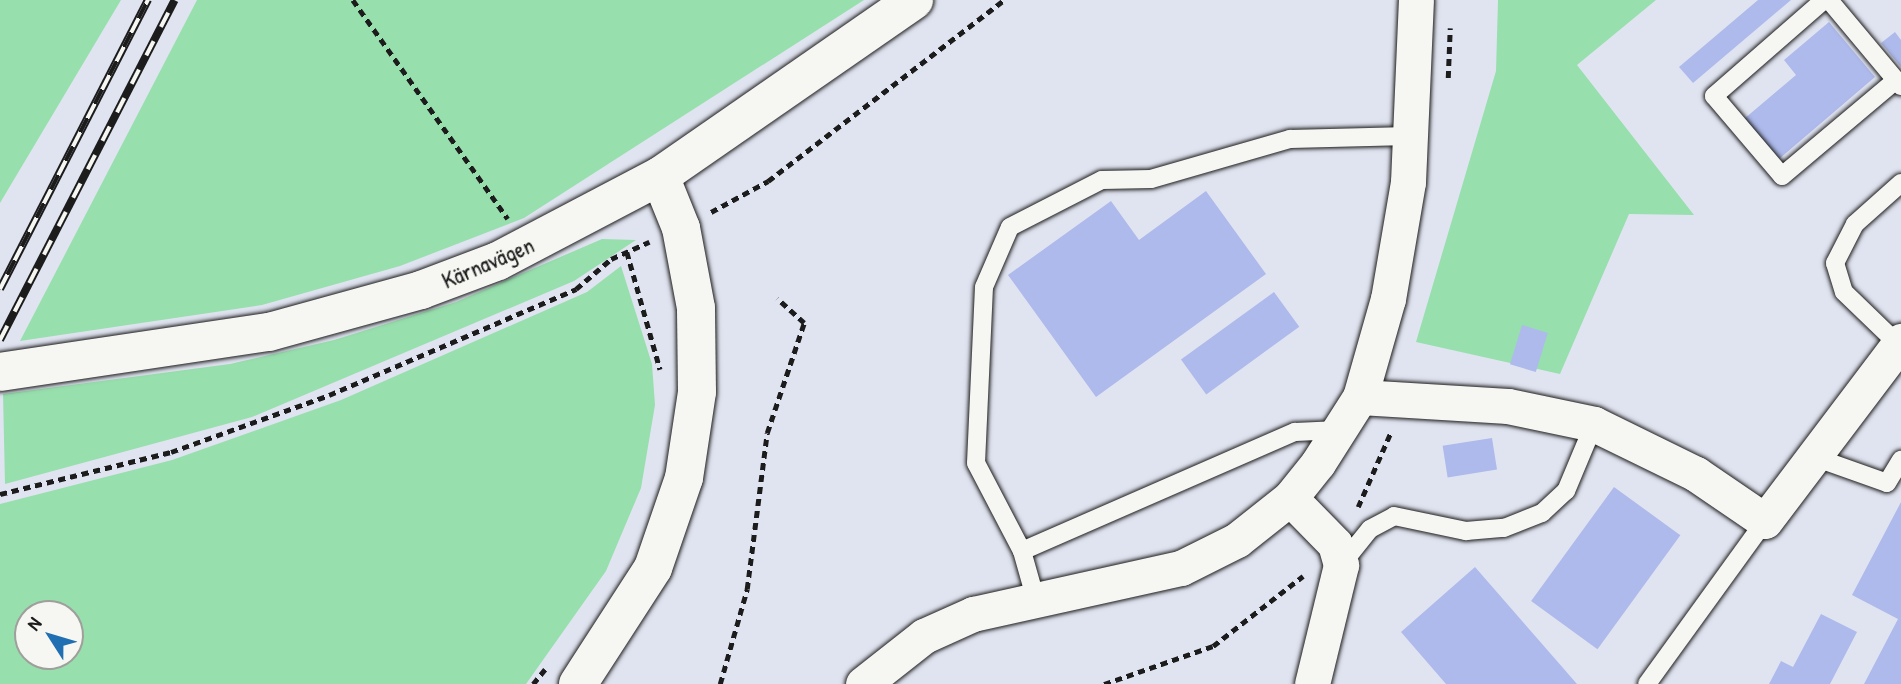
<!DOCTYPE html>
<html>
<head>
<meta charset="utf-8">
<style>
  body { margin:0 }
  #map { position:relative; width:1901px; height:684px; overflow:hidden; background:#e0e4f0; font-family:"Patrick Hand",sans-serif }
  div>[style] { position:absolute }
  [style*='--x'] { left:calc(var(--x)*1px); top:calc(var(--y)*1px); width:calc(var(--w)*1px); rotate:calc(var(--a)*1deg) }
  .green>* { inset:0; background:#98dfae }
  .building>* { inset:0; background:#adbaeb; transform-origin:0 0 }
  .path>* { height:4.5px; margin-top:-2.25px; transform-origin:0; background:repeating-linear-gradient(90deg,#1c1c1c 0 7px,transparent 0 12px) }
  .roads { filter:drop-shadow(0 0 2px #1c1c1c) drop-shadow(0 0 2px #1c1c1c) }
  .lane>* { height:18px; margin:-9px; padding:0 9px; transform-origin:9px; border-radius:9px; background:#f6f6f2 }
  .street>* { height:35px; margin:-17.5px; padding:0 17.5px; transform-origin:17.5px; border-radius:17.5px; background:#f6f6f2 }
  .secondary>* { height:38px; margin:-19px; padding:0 19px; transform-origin:19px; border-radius:19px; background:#f6f6f2 }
  .rail>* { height:8px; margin-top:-4px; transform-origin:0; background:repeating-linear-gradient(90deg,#f6f6f2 0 16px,#1c1c1c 0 32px); box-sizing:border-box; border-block:2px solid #1c1c1c }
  span { translate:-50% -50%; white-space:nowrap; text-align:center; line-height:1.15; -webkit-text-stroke:5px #f6f6f2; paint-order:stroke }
  .street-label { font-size:23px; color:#1c1c1c }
  .north { position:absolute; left:14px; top:600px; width:70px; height:70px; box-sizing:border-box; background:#f6f6f2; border:2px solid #9f9f9c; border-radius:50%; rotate:307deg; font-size:19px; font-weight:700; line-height:28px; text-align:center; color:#1c1c1c }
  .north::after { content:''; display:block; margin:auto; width:24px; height:32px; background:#1f6fb2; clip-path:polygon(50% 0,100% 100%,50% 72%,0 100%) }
</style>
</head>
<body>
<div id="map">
  <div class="green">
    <div style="clip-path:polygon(0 0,121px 0,0 203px)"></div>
    <div style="clip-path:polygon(197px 0,864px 0,524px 218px,400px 266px,262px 305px,20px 341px)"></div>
    <div style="clip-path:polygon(1498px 0,1656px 0,1577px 65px,1694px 215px,1629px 214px,1560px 374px,1416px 342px,1496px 71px)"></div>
    <div style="clip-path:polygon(602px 239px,636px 240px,574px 281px,252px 417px,5px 484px,3px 394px,230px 364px,334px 340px,456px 302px)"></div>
    <div style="clip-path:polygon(evenodd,621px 266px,652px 364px,655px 405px,641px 488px,606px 571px,526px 684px,0 684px,0 504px,172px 460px,341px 400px,587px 292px,621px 266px,28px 614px,70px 614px,70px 656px,28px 656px,28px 614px)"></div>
  </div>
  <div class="building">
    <div style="clip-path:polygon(1758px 0,1791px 0,1693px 83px,1679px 67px)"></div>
    <div style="clip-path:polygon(1829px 22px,1875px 77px,1779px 159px,1744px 119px,1796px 75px,1784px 60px)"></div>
    <div style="clip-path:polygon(1895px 32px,1901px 40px,1901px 67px,1881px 43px)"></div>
    <div style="clip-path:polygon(1206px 191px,1266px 274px,1096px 397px,1008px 275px,1111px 201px,1139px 240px)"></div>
    <div style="left:1274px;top:292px;width:43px;height:115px;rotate:54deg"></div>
    <div style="left:1522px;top:325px;width:27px;height:41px;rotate:17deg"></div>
    <div style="left:1492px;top:438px;width:32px;height:50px;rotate:81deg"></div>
    <div style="left:1614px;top:487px;width:82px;height:141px;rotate:36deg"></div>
    <div style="clip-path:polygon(1901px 502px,1901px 684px,1864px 684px,1898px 619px,1852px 595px)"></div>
    <div style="clip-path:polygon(1475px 567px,1577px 684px,1446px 684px,1401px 632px)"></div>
    <div style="clip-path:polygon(1821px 614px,1857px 632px,1830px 684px,1769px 684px,1781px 661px,1793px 667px)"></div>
  </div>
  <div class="path">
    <div style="--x:353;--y:0;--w:268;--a:54.7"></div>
    <div style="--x:1448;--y:78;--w:50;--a:-87.7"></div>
    <div style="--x:711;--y:212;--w:65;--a:-28.5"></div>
    <div style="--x:768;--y:181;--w:297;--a:-37.5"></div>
    <div style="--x:627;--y:252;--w:122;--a:74.2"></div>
    <div style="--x:0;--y:494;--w:176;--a:-13.8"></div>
    <div style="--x:171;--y:452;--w:168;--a:-19.8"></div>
    <div style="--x:329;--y:395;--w:269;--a:-23.2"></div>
    <div style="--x:576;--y:289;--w:46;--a:-40.6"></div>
    <div style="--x:611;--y:259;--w:42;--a:-24.1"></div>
    <div style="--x:1358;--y:507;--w:82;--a:-66.3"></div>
    <div style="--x:533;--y:684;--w:19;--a:-51"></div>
    <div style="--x:720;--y:684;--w:99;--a:-74.1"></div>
    <div style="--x:747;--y:589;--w:157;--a:-82.7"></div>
    <div style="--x:767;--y:433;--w:116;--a:-71.4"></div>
    <div style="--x:804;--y:323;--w:36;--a:-138"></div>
    <div style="--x:1104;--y:684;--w:115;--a:-19.2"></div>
    <div style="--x:1213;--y:646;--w:114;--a:-37.9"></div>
  </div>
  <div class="roads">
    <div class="lane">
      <div style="--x:1824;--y:0;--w:146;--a:138.9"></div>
      <div style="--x:1714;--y:96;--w:105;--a:49.6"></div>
      <div style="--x:1782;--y:176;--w:149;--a:-40.1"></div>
      <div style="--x:1829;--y:0;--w:112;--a:50.1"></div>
      <div style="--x:1901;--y:183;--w:62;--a:138.3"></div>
      <div style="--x:1855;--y:224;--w:44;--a:117.1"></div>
      <div style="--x:1835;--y:263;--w:30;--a:73"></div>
      <div style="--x:1844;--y:292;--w:79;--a:44"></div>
      <div style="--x:1814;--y:457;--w:77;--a:19.6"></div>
      <div style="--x:1887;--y:483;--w:27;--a:-59"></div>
      <div style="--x:1022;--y:551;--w:298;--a:-23.6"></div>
      <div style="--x:1295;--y:432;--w:44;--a:-2.6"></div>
      <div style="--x:1341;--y:565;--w:46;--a:-51.1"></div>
      <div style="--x:1370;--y:529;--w:27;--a:-28"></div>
      <div style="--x:1394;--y:516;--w:74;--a:11.8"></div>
      <div style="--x:1466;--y:531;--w:38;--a:-5"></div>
      <div style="--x:1504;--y:528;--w:41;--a:-21.5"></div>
      <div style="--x:1542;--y:513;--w:33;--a:-43"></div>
      <div style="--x:1566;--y:491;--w:73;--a:-67.3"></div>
      <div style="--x:1035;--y:597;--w:48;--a:-105.8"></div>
      <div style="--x:1022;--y:551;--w:99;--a:-117.6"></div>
      <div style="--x:976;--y:463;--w:176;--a:-87.4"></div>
      <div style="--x:984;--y:287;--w:65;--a:-66.6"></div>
      <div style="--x:1010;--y:227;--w:103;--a:-27.1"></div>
      <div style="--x:1102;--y:180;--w:49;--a:-1.2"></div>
      <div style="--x:1151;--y:179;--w:145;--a:-16.1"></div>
      <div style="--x:1290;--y:139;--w:119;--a:-1.4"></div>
      <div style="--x:1647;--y:684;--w:201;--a:-54.1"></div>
    </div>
    <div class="street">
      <div style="--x:1360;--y:397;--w:148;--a:3.5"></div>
      <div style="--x:1508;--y:406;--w:88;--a:11.8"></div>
      <div style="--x:1594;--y:424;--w:114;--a:26.1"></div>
      <div style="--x:1696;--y:474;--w:83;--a:34.3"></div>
      <div style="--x:1765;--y:521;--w:226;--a:-52.9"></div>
      <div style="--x:1290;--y:498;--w:64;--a:45.6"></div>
      <div style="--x:1335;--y:544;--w:22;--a:74"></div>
      <div style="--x:1341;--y:565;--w:122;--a:103.7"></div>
      <div style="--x:863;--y:684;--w:78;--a:-38.2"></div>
      <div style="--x:924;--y:636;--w:54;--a:-24.2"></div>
      <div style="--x:973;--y:614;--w:213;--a:-12.5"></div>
      <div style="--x:1181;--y:568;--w:63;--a:-26.6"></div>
      <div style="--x:1237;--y:540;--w:68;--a:-38.4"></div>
      <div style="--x:1290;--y:498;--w:45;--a:-51.3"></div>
      <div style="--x:1318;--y:463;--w:78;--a:-57.5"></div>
      <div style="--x:1360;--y:397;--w:102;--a:-74.1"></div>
      <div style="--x:1388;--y:299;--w:119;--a:-80.3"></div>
      <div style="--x:1408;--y:182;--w:182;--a:-87.5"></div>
    </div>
    <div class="secondary">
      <div style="--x:0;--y:372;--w:272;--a:-8.5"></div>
      <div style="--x:269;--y:332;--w:158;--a:-15.4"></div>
      <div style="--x:421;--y:290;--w:82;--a:-20.6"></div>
      <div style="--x:498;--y:261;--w:183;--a:-27.7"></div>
      <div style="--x:660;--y:176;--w:309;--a:-34.7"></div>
      <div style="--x:578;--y:684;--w:138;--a:-57.1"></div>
      <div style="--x:653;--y:568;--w:95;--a:-71"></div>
      <div style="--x:684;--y:478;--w:87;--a:-81.4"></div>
      <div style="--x:697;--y:392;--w:84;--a:-90.7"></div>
      <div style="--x:696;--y:308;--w:81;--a:-100.6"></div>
      <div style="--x:681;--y:228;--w:56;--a:-112"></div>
    </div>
  </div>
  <div class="rail">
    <div style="--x:0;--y:289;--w:325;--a:-62.9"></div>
    <div style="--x:0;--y:340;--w:382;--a:-62.8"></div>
  </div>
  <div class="street-label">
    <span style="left:488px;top:263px;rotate:-23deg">Kärnavägen</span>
  </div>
  <div class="north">N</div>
</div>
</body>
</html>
